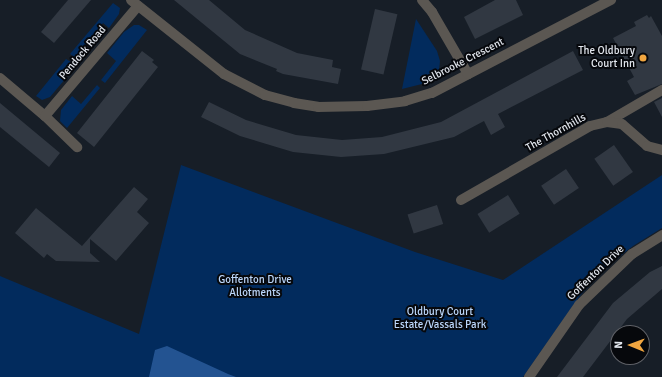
<!DOCTYPE html>
<html>
<head>
<meta charset="utf-8">
<style>
  body { margin:0 }
  #map { position:relative; width:662px; height:377px; overflow:hidden; background:#171e27; font-family:Signika,sans-serif }
  div>[style] { position:absolute }
  [style*='--x'] { left:calc(var(--x)*1px); top:calc(var(--y)*1px); width:calc(var(--w)*1px); rotate:calc(var(--a)*1deg) }
  .green>* { inset:0; background:#022b5d }
  .forest>* { inset:0; background:#235391 }
  .building>* { inset:0; background:#313842; transform-origin:0 0 }
  .street>* { height:10px; margin:-5px; padding:0 5px; transform-origin:5px; border-radius:5px; background:#5b5752 }
  .dots>* { width:11px; height:11px; translate:-50% -50%; box-sizing:border-box; border:2px solid #06080c; border-radius:50% }
  span { translate:-50% -50%; white-space:nowrap; text-align:center; line-height:1.15; -webkit-text-stroke:4px #06080c; paint-order:stroke }
  .poi-label { font-size:11px; color:#e1e5ec }
  .right { translate:-100% -50%; text-align:right }
  .street-label { font-size:11px; color:#e1e5ec }
  .park-label { font-size:11px; color:#bbd6fa }
  .north { position:absolute; left:610px; top:325px; width:40px; height:40px; box-sizing:border-box; background:#06080c; border:1px solid #5e6066; border-radius:50%; rotate:271deg; font-size:11px; font-weight:700; line-height:16px; text-align:center; color:#e1e5ec }
  .north::after { content:''; display:block; margin:auto; width:14px; height:18px; background:#f1a640; clip-path:polygon(50% 0,100% 100%,50% 72%,0 100%) }
</style>
</head>
<body>
<div id="map">
  <div class="green">
    <div style="clip-path:polygon(113px 3px,120px 8px,119px 14px,109px 28px,103px 23px,75px 58px,70px 54px)"></div>
    <div style="clip-path:polygon(416px 19px,437px 51px,440px 61px,439px 70px,436px 77px,430px 82px,402px 89px)"></div>
    <div style="clip-path:polygon(134px 25px,139px 25px,147px 30px,105px 83px,101px 80px,116px 61px,107px 53px,124px 32px)"></div>
    <div style="clip-path:polygon(66px 59px,71px 62px,61px 74px,66px 78px,50px 97px,42px 100px,36px 96px)"></div>
    <div style="clip-path:polygon(97px 85px,100px 88px,67px 128px,60px 121px,61px 110px,72px 96px,81px 104px)"></div>
    <div style="clip-path:polygon(181px 165px,415px 252px,503px 280px,662px 175px,662px 228px,633px 246px,605px 268px,579px 297px,523px 377px,0 377px,0 276px,139px 334px)"></div>
  </div>
  <div class="forest">
    <div style="clip-path:polygon(167px 346px,228px 374px,236px 377px,149px 377px,155px 350px)"></div>
  </div>
  <div class="building">
    <div style="clip-path:polygon(68px 0,91px 0,54px 43px,41px 32px)"></div>
    <div style="clip-path:polygon(174px 0,209px 0,245px 30px,297px 53px,333px 60px,332px 67px,341px 69px,338px 84px,283px 74px,276px 71px,277px 69px,240px 54px)"></div>
    <div style="clip-path:polygon(495px 0,516px 0,523px 15px,475px 39px,464px 17px)"></div>
    <div style="left:375px;top:9px;width:23px;height:62px;rotate:13deg"></div>
    <div style="clip-path:polygon(647px 15px,649px 18px,651px 16px,662px 36px,662px 84px,635px 95px,627px 81px,634px 77px,613px 38px,636px 26px,634px 22px)"></div>
    <div style="clip-path:polygon(142px 51px,154px 60px,152px 62px,158px 67px,94px 147px,77px 133px)"></div>
    <div style="clip-path:polygon(573px 51px,583px 70px,498px 114px,505px 127px,491px 135px,484px 121px,454px 137px,384px 154px,341px 157px,293px 152px,240px 136px,201px 117px,209px 102px,246px 120px,296px 135px,342px 140px,382px 137px,441px 122px)"></div>
    <div style="clip-path:polygon(662px 98px,662px 117px,654px 102px)"></div>
    <div style="clip-path:polygon(0 103px,60px 153px,49px 167px,0 127px)"></div>
    <div style="left:614px;top:145px;width:33px;height:24px;rotate:55deg"></div>
    <div style="left:566px;top:169px;width:23px;height:30px;rotate:56deg"></div>
    <div style="clip-path:polygon(134px 187px,148px 199px,137px 212px,149px 223px,116px 261px,90px 239px,90px 253px,100px 262px,56px 261px,47px 254px,44px 258px,15px 233px,36px 208px,82px 246px)"></div>
    <div style="left:508px;top:195px;width:22px;height:36px;rotate:58deg"></div>
    <div style="left:437px;top:205px;width:20px;height:31px;rotate:72deg"></div>
    <div style="clip-path:polygon(662px 266px,662px 289px,627px 319px,583px 377px,557px 377px,613px 303px,650px 272px)"></div>
  </div>
  <div class="street">
    <div style="--x:131;--y:0;--w:119;--a:38.5"></div>
    <div style="--x:224;--y:74;--w:46;--a:27.1"></div>
    <div style="--x:265;--y:95;--w:30;--a:15"></div>
    <div style="--x:294;--y:103;--w:24;--a:9"></div>
    <div style="--x:318;--y:107;--w:49;--a:-1.2"></div>
    <div style="--x:367;--y:106;--w:38;--a:-7"></div>
    <div style="--x:405;--y:101;--w:28;--a:-17"></div>
    <div style="--x:432;--y:93;--w:202;--a:-27.5"></div>
    <div style="--x:422;--y:0;--w:16;--a:50"></div>
    <div style="--x:432;--y:12;--w:72;--a:59.9"></div>
    <div style="--x:0;--y:78;--w:59;--a:40.2"></div>
    <div style="--x:45;--y:116;--w:45;--a:44.1"></div>
    <div style="--x:45;--y:116;--w:144;--a:-49.8"></div>
    <div style="--x:607;--y:122;--w:64;--a:-30.2"></div>
    <div style="--x:461;--y:200;--w:149;--a:-29.8"></div>
    <div style="--x:590;--y:126;--w:17;--a:-13"></div>
    <div style="--x:607;--y:122;--w:15;--a:8"></div>
    <div style="--x:622;--y:124;--w:33;--a:41"></div>
    <div style="--x:647;--y:146;--w:16;--a:15"></div>
    <div style="--x:529;--y:377;--w:88;--a:-55.2"></div>
    <div style="--x:579;--y:305;--w:74;--a:-43.9"></div>
    <div style="--x:632;--y:254;--w:36;--a:-32"></div>
  </div>
  <div class="dots">
    <div style="left:643px;top:58px;background:#f1a640"></div>
  </div>
  <div class="poi-label">
    <span class="right" style="left:635px;top:58px">The Oldbury<br>Court Inn</span>
  </div>
  <div class="street-label">
    <span style="left:83px;top:53px;rotate:-50deg">Pendock Road</span>
    <span style="left:463px;top:62px;rotate:-27deg">Selbrooke Crescent</span>
    <span style="left:556px;top:133px;rotate:-29deg">The Thornhills</span>
    <span style="left:596px;top:273px;rotate:-44deg">Goffenton Drive</span>
  </div>
  <div class="park-label">
    <span style="left:255px;top:287px">Goffenton Drive<br>Allotments</span>
    <span style="left:440px;top:319px">Oldbury Court<br>Estate/Vassals Park</span>
  </div>
  <div class="north">N</div>
</div>
</body>
</html>
